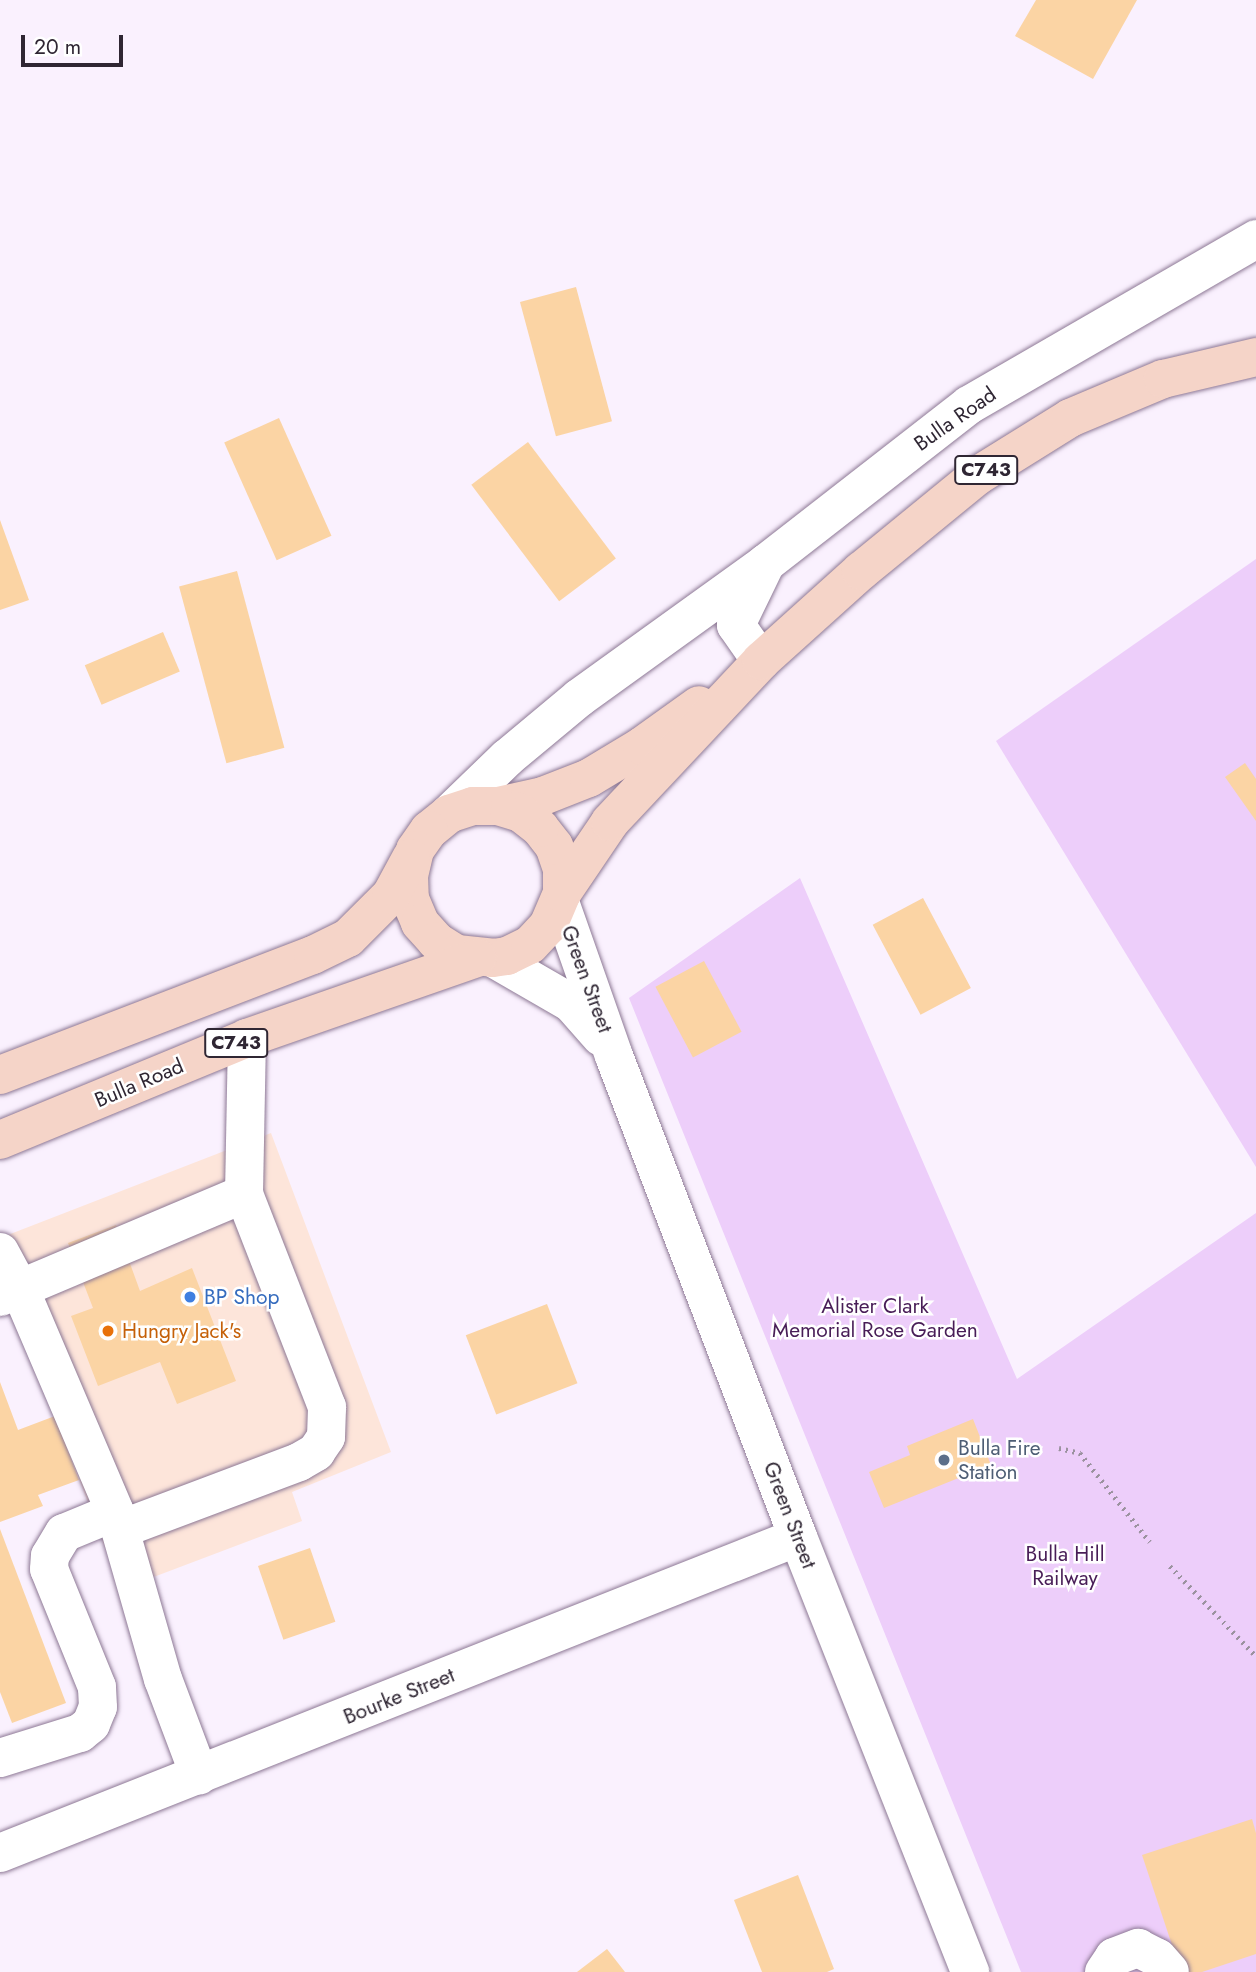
<!DOCTYPE html>
<html>
<head>
<meta charset="utf-8">
<style>
  body { margin:0 }
  #map { position:relative; width:1256px; height:1972px; overflow:hidden; background:#faf1fe; font-family:Jost,sans-serif }
  div>[style] { position:absolute }
  [style*='--x'] { left:calc(var(--x)*1px); top:calc(var(--y)*1px); width:calc(var(--w)*1px); rotate:calc(var(--a)*1deg) }
  .commercial>* { inset:0; background:#fde5da }
  .green>* { inset:0; background:#edcefa }
  .building>* { inset:0; background:#fbd4a4; transform-origin:0 0 }
  .path>* { height:4.5px; margin-top:-2.25px; transform-origin:0; background:repeating-linear-gradient(90deg,#9b929f 0 2px,transparent 0 7px) }
  .roads { filter:drop-shadow(0 0 2px #8d7895) drop-shadow(0 0 2px #8d7895) }
  .minor>* { height:38px; margin:-19px; padding:0 19px; transform-origin:19px; border-radius:19px; background:#fff }
  .major>* { height:38px; margin:-19px; padding:0 19px; transform-origin:19px; border-radius:19px; background:#f5d4c8 }
  .dots>* { width:19px; height:19px; translate:-50% -50%; box-sizing:border-box; border:4px solid #fff; border-radius:50% }
  span { translate:-50% -50%; white-space:nowrap; text-align:center; line-height:1.15; -webkit-text-stroke:5px #fff; paint-order:stroke }
  .shield-label span { padding:2px 5px; background:#fff; border:2px solid; border-radius:5px; -webkit-text-stroke-width:0 }
  .shield-label { font-size:19px; color:#2f2633; font-weight:700 }
  .street-label { font-size:21px; color:#2f2633 }
  .shop-label { font-size:21px; color:#366cbe }
  .left { translate:0 -50%; text-align:left }
  .park-label { font-size:21px; color:#481d57 }
  .food-label { font-size:21px; color:#c56008 }
  .service-label { font-size:21px; color:#4e5e75 }
  .scale { position:absolute; left:21px; top:35px; width:102px; height:32px; box-sizing:border-box; border:4px solid #2f2633; border-top:0; padding-left:9px; font-size:21px; line-height:24px; white-space:nowrap; color:#2f2633; -webkit-text-stroke:5px #fff; paint-order:stroke }
</style>
</head>
<body>
<div id="map">
  <div class="commercial">
    <div style="clip-path:polygon(271px 1133px,391px 1452px,292px 1492px,302px 1521px,151px 1578px,109px 1558px,55px 1416px,0 1238px)"></div>
  </div>
  <div class="green">
    <div style="clip-path:polygon(1256px 559px,1256px 1167px,996px 741px)"></div>
    <div style="clip-path:polygon(800px 878px,1017px 1379px,1256px 1213px,1256px 1972px,1021px 1972px,629px 998px)"></div>
  </div>
  <div class="building">
    <div style="clip-path:polygon(1036px 0,1137px 0,1093px 79px,1015px 36px)"></div>
    <div style="left:576px;top:287px;width:139px;height:58px;rotate:75deg"></div>
    <div style="left:279px;top:418px;width:129px;height:60px;rotate:66deg"></div>
    <div style="left:528px;top:442px;width:146px;height:71px;rotate:53deg"></div>
    <div style="clip-path:polygon(0 520px,29px 600px,0 610px)"></div>
    <div style="left:237px;top:571px;width:183px;height:60px;rotate:75deg"></div>
    <div style="left:163px;top:632px;width:43px;height:85px;rotate:67deg"></div>
    <div style="clip-path:polygon(1245px 763px,1256px 779px,1256px 821px,1225px 777px)"></div>
    <div style="left:923px;top:898px;width:102px;height:57px;rotate:62deg"></div>
    <div style="left:704px;top:961px;width:80px;height:55px;rotate:62deg"></div>
    <div style="clip-path:polygon(116px 1225px,140px 1291px,192px 1268px,236px 1381px,177px 1404px,160px 1362px,98px 1386px,71px 1316px,93px 1308px,68px 1243px)"></div>
    <div style="left:547px;top:1304px;width:85px;height:87px;rotate:69deg"></div>
    <div style="clip-path:polygon(0 1382px,18px 1430px,55px 1416px,79px 1480px,38px 1495px,43px 1506px,0 1522px)"></div>
    <div style="clip-path:polygon(973px 1419px,991px 1465px,884px 1508px,869px 1472px,910px 1455px,907px 1446px)"></div>
    <div style="clip-path:polygon(0 1529px,66px 1703px,12px 1723px,0 1692px)"></div>
    <div style="left:310px;top:1548px;width:78px;height:55px;rotate:71deg"></div>
    <div style="clip-path:polygon(1252px 1819px,1256px 1833px,1256px 1954px,1202px 1972px,1181px 1972px,1142px 1855px)"></div>
    <div style="clip-path:polygon(798px 1875px,834px 1969px,827px 1972px,762px 1972px,734px 1900px)"></div>
    <div style="clip-path:polygon(607px 1949px,625px 1972px,577px 1972px)"></div>
  </div>
  <div class="path">
    <div style="--x:1059;--y:1448;--w:22;--a:13"></div>
    <div style="--x:1080;--y:1453;--w:113;--a:51.8"></div>
    <div style="--x:1170;--y:1566;--w:124;--a:46.3"></div>
  </div>
  <div class="roads">
    <div class="minor">
      <div style="--x:761;--y:661;--w:44;--a:-124.8"></div>
      <div style="--x:736;--y:625;--w:69;--a:-64.2"></div>
      <div style="--x:766;--y:563;--w:257;--a:-37.9"></div>
      <div style="--x:969;--y:405;--w:332;--a:-30"></div>
      <div style="--x:449;--y:814;--w:81;--a:-44"></div>
      <div style="--x:507;--y:758;--w:94;--a:-39.8"></div>
      <div style="--x:579;--y:698;--w:226;--a:-35.8"></div>
      <div style="--x:560;--y:902;--w:163;--a:70.7"></div>
      <div style="--x:614;--y:1056;--w:515;--a:69.07"></div>
      <div style="--x:798;--y:1537;--w:468;--a:68.4"></div>
      <div style="--x:493;--y:958;--w:90;--a:30"></div>
      <div style="--x:571;--y:1003;--w:45;--a:48.6"></div>
      <div style="--x:0;--y:1252;--w:42;--a:61.6"></div>
      <div style="--x:20;--y:1289;--w:242;--a:66.9"></div>
      <div style="--x:115;--y:1512;--w:174;--a:74"></div>
      <div style="--x:163;--y:1679;--w:103;--a:69.4"></div>
      <div style="--x:0;--y:1297;--w:265;--a:-22.9"></div>
      <div style="--x:244;--y:1194;--w:156;--a:-88.9"></div>
      <div style="--x:121;--y:1529;--w:190;--a:-20.6"></div>
      <div style="--x:299;--y:1462;--w:20;--a:-30"></div>
      <div style="--x:316;--y:1452;--w:18;--a:-56"></div>
      <div style="--x:326;--y:1437;--w:30;--a:-88"></div>
      <div style="--x:327;--y:1407;--w:229;--a:-111.3"></div>
      <div style="--x:0;--y:1758;--w:84;--a:-17.4"></div>
      <div style="--x:80;--y:1733;--w:14;--a:-39"></div>
      <div style="--x:91;--y:1724;--w:18;--a:-68"></div>
      <div style="--x:98;--y:1707;--w:20;--a:-93"></div>
      <div style="--x:97;--y:1687;--w:127;--a:-112.1"></div>
      <div style="--x:49;--y:1569;--w:13;--a:-86"></div>
      <div style="--x:50;--y:1556;--w:27;--a:-59"></div>
      <div style="--x:64;--y:1533;--w:55;--a:-22.4"></div>
      <div style="--x:0;--y:1853;--w:858;--a:-21.6"></div>
      <div style="--x:1104;--y:1972;--w:18;--a:-56"></div>
      <div style="--x:1114;--y:1957;--w:26;--a:-21"></div>
      <div style="--x:1138;--y:1948;--w:22;--a:27"></div>
      <div style="--x:1158;--y:1958;--w:18;--a:49"></div>
    </div>
    <div class="major">
      <div style="--x:498;--y:806;--w:46;--a:-12.5"></div>
      <div style="--x:543;--y:796;--w:49;--a:-21.4"></div>
      <div style="--x:589;--y:778;--w:62;--a:-31.1"></div>
      <div style="--x:642;--y:746;--w:70;--a:-35.7"></div>
      <div style="--x:562;--y:893;--w:24;--a:-90"></div>
      <div style="--x:562;--y:869;--w:24;--a:-109"></div>
      <div style="--x:554;--y:846;--w:23;--a:-128"></div>
      <div style="--x:540;--y:828;--w:24;--a:-142"></div>
      <div style="--x:521;--y:813;--w:24;--a:-163"></div>
      <div style="--x:498;--y:806;--w:25;--a:180"></div>
      <div style="--x:473;--y:806;--w:25;--a:162"></div>
      <div style="--x:449;--y:814;--w:26;--a:141"></div>
      <div style="--x:429;--y:830;--w:24;--a:125"></div>
      <div style="--x:415;--y:850;--w:26;--a:103"></div>
      <div style="--x:409;--y:875;--w:24;--a:88"></div>
      <div style="--x:410;--y:899;--w:26;--a:67"></div>
      <div style="--x:420;--y:923;--w:24;--a:48"></div>
      <div style="--x:436;--y:941;--w:25;--a:32"></div>
      <div style="--x:457;--y:954;--w:36;--a:6"></div>
      <div style="--x:493;--y:958;--w:14;--a:-8"></div>
      <div style="--x:507;--y:956;--w:25;--a:-26"></div>
      <div style="--x:530;--y:945;--w:26;--a:-47"></div>
      <div style="--x:548;--y:926;--w:36;--a:-67"></div>
      <div style="--x:562;--y:893;--w:86;--a:-55.9"></div>
      <div style="--x:610;--y:822;--w:221;--a:-46.8"></div>
      <div style="--x:761;--y:661;--w:135;--a:-42"></div>
      <div style="--x:861;--y:571;--w:150;--a:-39.3"></div>
      <div style="--x:977;--y:476;--w:110;--a:-31.9"></div>
      <div style="--x:1070;--y:418;--w:101;--a:-22.8"></div>
      <div style="--x:1163;--y:379;--w:96;--a:-13.3"></div>
      <div style="--x:0;--y:1075;--w:335;--a:-21"></div>
      <div style="--x:313;--y:955;--w:39;--a:-26"></div>
      <div style="--x:348;--y:938;--w:61;--a:-45"></div>
      <div style="--x:391;--y:895;--w:42;--a:-61.6"></div>
      <div style="--x:0;--y:1140;--w:267;--a:-22.4"></div>
      <div style="--x:247;--y:1038;--w:244;--a:-19.2"></div>
    </div>
  </div>
  <div class="dots">
    <div style="left:190px;top:1297px;background:#3f7fe0"></div>
    <div style="left:108px;top:1331px;background:#e8710a"></div>
    <div style="left:944px;top:1460px;background:#5c6f8a"></div>
  </div>
  <div class="shield-label">
    <span style="left:986px;top:470px">C743</span>
    <span style="left:236px;top:1043px">C743</span>
  </div>
  <div class="street-label">
    <span style="left:955px;top:419px;rotate:-35deg">Bulla Road</span>
    <span style="left:587px;top:979px;rotate:70deg">Green Street</span>
    <span style="left:139px;top:1083px;rotate:-23deg">Bulla Road</span>
    <span style="left:790px;top:1515px;rotate:69deg">Green Street</span>
    <span style="left:399px;top:1696px;rotate:-22deg">Bourke Street</span>
  </div>
  <div class="shop-label">
    <span class="left" style="left:204px;top:1297px">BP Shop</span>
  </div>
  <div class="park-label">
    <span style="left:875px;top:1318px">Alister Clark<br>Memorial Rose Garden</span>
    <span style="left:1065px;top:1566px">Bulla Hill<br>Railway</span>
  </div>
  <div class="food-label">
    <span class="left" style="left:122px;top:1331px">Hungry Jack's</span>
  </div>
  <div class="service-label">
    <span class="left" style="left:958px;top:1460px">Bulla Fire<br>Station</span>
  </div>
  <div class="scale">20 m</div>
</div>
</body>
</html>
